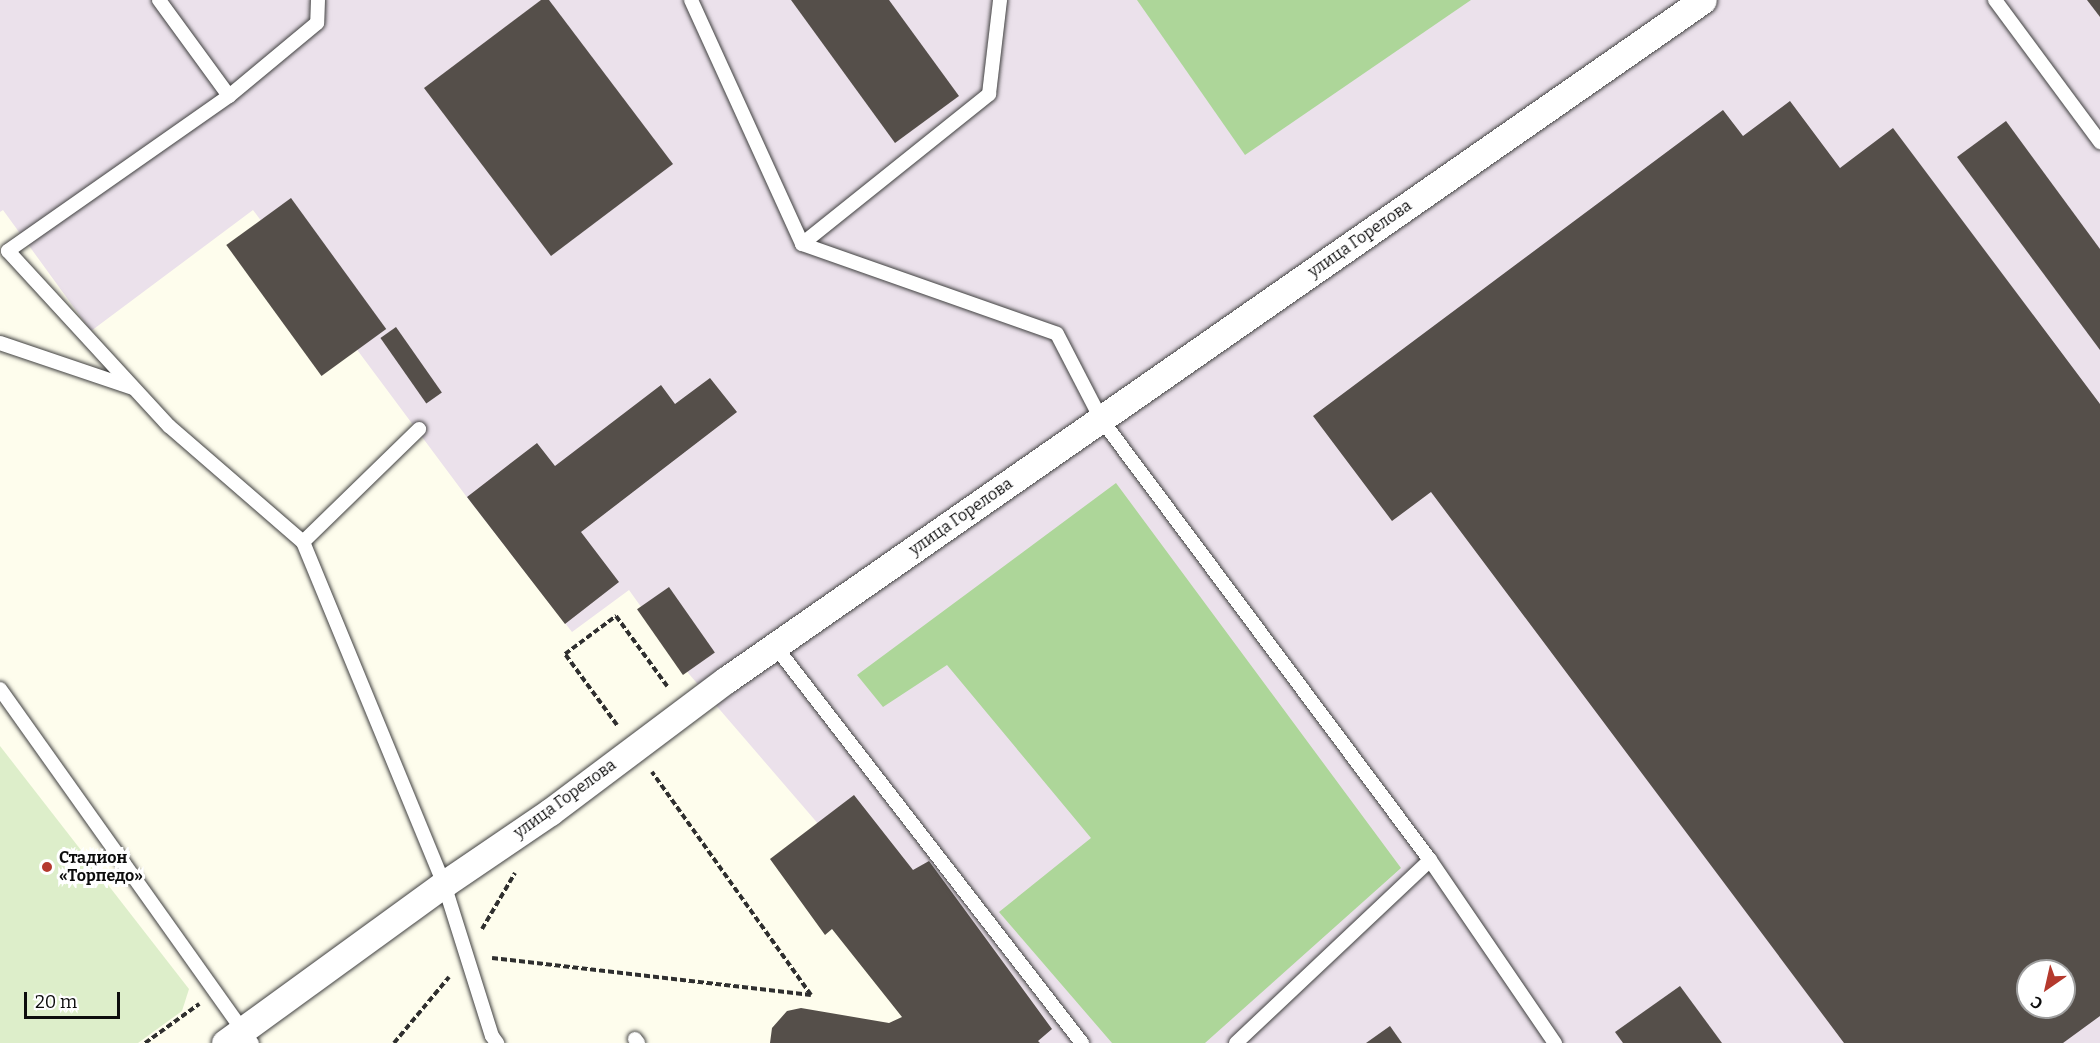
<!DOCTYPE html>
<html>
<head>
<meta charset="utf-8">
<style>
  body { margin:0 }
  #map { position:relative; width:2100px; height:1043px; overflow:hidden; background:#fefded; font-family:Bitter,serif }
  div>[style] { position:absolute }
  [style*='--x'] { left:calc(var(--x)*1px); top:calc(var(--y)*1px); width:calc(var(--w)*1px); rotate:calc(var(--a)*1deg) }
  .industrial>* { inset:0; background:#ebe1eb }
  .forest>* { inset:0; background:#add699 }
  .pitch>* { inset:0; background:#ddeeca }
  .building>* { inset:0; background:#554f4a; transform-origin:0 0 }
  .path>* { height:4px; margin-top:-2px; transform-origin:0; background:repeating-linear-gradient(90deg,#2f2f2f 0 6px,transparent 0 9px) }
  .roads { filter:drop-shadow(0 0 2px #404040) drop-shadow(0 0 2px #404040) }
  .lane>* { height:14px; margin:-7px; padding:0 7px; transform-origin:7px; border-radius:7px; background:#fff }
  .street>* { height:27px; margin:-13.5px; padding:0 13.5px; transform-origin:13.5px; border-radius:13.5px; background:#fff }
  .dots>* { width:16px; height:16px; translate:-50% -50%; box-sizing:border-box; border:3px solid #fff; border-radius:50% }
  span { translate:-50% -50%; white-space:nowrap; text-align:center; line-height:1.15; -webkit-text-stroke:6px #fff; paint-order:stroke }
  .street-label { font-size:16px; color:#0d0d0d }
  .poi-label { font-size:16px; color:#0d0d0d; font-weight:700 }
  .left { translate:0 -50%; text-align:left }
  .north { position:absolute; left:2016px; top:959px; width:60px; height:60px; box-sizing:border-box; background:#fff; border:2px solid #9e9e9e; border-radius:50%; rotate:214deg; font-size:16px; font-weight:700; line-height:24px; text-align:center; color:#0d0d0d }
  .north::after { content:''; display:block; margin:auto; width:21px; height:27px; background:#b4392d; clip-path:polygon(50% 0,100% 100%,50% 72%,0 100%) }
  .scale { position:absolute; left:24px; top:992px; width:96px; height:27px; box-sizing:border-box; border:3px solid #0d0d0d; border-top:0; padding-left:8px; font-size:18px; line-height:21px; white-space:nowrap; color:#0d0d0d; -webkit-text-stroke:4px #fff; paint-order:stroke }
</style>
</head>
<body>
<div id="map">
  <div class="industrial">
    <div style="clip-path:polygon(evenodd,0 0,2100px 0,2100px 1043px,1007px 1043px,689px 674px,629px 590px,572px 632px,469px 500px,253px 210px,91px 331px,3px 210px,0 212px,0 0,2028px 971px,2064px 971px,2064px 1007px,2028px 1007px,2028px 971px)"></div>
  </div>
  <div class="forest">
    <div style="clip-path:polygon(1137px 0,1471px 0,1245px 155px)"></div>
    <div style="clip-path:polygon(1116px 483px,1401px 868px,1205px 1043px,1112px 1043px,999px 912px,1091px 838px,947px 665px,883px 707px,857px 675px)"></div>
  </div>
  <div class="pitch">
    <div style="clip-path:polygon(0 746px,189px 989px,182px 1011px,138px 1043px,0 1043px)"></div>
  </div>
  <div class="building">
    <div style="clip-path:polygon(541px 0,549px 0,673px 164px,551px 256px,424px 88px)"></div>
    <div style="clip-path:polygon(791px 0,889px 0,959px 96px,895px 143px)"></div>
    <div style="clip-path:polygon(2087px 0,2100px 0,2100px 17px)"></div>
    <div style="clip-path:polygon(evenodd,1790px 101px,1840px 168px,1893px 128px,2100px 404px,2100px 1016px,2063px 1043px,1844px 1043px,1431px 492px,1392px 521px,1313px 416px,1723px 110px,1743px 136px,1790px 101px,2028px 971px,2064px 971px,2064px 1007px,2028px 1007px,2028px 971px)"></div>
    <div style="clip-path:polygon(2006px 121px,2100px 249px,2100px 350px,1957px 157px)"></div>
    <div style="left:291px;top:198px;width:162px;height:80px;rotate:54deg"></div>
    <div style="left:396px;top:327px;width:80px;height:19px;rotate:55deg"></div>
    <div style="clip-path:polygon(710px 378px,737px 412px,581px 532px,619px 582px,565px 624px,467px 497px,537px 443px,555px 466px,661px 385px,675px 404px)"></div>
    <div style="left:669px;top:587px;width:80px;height:39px;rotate:55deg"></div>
    <div style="clip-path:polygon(854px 795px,913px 870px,929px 861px,1052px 1029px,1038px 1041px,1040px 1043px,770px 1043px,772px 1028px,787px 1011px,801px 1008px,889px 1023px,902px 1017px,832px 929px,825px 935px,770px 859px)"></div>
    <div style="clip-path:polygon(1680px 986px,1722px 1043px,1623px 1043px,1615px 1032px)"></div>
    <div style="clip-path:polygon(1390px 1026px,1402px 1043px,1366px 1043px)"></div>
  </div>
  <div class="path">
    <div style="--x:617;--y:725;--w:88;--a:-126.2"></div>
    <div style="--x:565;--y:654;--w:64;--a:-36.7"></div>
    <div style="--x:616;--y:616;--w:87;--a:53.9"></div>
    <div style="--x:482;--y:929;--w:65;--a:-59.5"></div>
    <div style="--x:492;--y:958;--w:321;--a:6.6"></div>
    <div style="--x:811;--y:995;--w:274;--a:-125.5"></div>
    <div style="--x:145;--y:1043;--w:67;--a:-35.8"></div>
    <div style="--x:394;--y:1043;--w:86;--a:-50.2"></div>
  </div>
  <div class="roads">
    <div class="lane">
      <div style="--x:159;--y:0;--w:119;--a:53.9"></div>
      <div style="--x:318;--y:0;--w:23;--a:92"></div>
      <div style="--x:317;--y:23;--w:114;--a:140.3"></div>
      <div style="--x:229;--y:96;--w:270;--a:145"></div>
      <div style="--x:8;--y:251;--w:238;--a:47.4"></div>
      <div style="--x:169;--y:426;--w:177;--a:40.9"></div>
      <div style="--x:303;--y:542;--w:162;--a:-44.2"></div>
      <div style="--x:691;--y:0;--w:268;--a:65.5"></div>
      <div style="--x:802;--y:244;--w:270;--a:19.4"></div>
      <div style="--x:1057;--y:334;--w:96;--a:62.6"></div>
      <div style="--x:1101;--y:419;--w:550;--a:53.28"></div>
      <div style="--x:1430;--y:860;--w:222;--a:55.7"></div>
      <div style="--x:1995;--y:0;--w:177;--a:53.5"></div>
      <div style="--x:802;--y:244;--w:240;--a:-38.7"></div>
      <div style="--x:989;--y:94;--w:95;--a:-83.3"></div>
      <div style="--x:0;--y:343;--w:140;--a:18.7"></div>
      <div style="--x:303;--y:542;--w:370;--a:67.6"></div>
      <div style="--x:444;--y:884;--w:159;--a:72.5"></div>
      <div style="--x:492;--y:1036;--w:9;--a:54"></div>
      <div style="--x:775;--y:646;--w:502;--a:52.29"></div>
      <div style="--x:0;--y:689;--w:435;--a:54.6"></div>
      <div style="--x:635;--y:1039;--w:5;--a:53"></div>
      <div style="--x:1236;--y:1043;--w:267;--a:-43.3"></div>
    </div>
    <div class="street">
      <div style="--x:225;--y:1043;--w:271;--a:-36"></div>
      <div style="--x:444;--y:884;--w:128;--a:-34.2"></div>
      <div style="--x:550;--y:812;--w:220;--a:-36.9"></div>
      <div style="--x:726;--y:680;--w:1190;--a:-34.84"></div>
    </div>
  </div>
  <div class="dots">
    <div style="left:47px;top:867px;background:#b4392d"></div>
  </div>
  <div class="street-label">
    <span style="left:1360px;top:239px;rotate:-35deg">улица Горелова</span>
    <span style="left:961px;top:517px;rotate:-35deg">улица Горелова</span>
    <span style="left:565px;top:799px;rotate:-36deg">улица Горелова</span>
  </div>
  <div class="poi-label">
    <span class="left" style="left:59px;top:867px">Стадион<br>«Торпедо»</span>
  </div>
  <div class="north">С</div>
  <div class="scale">20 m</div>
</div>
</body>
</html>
